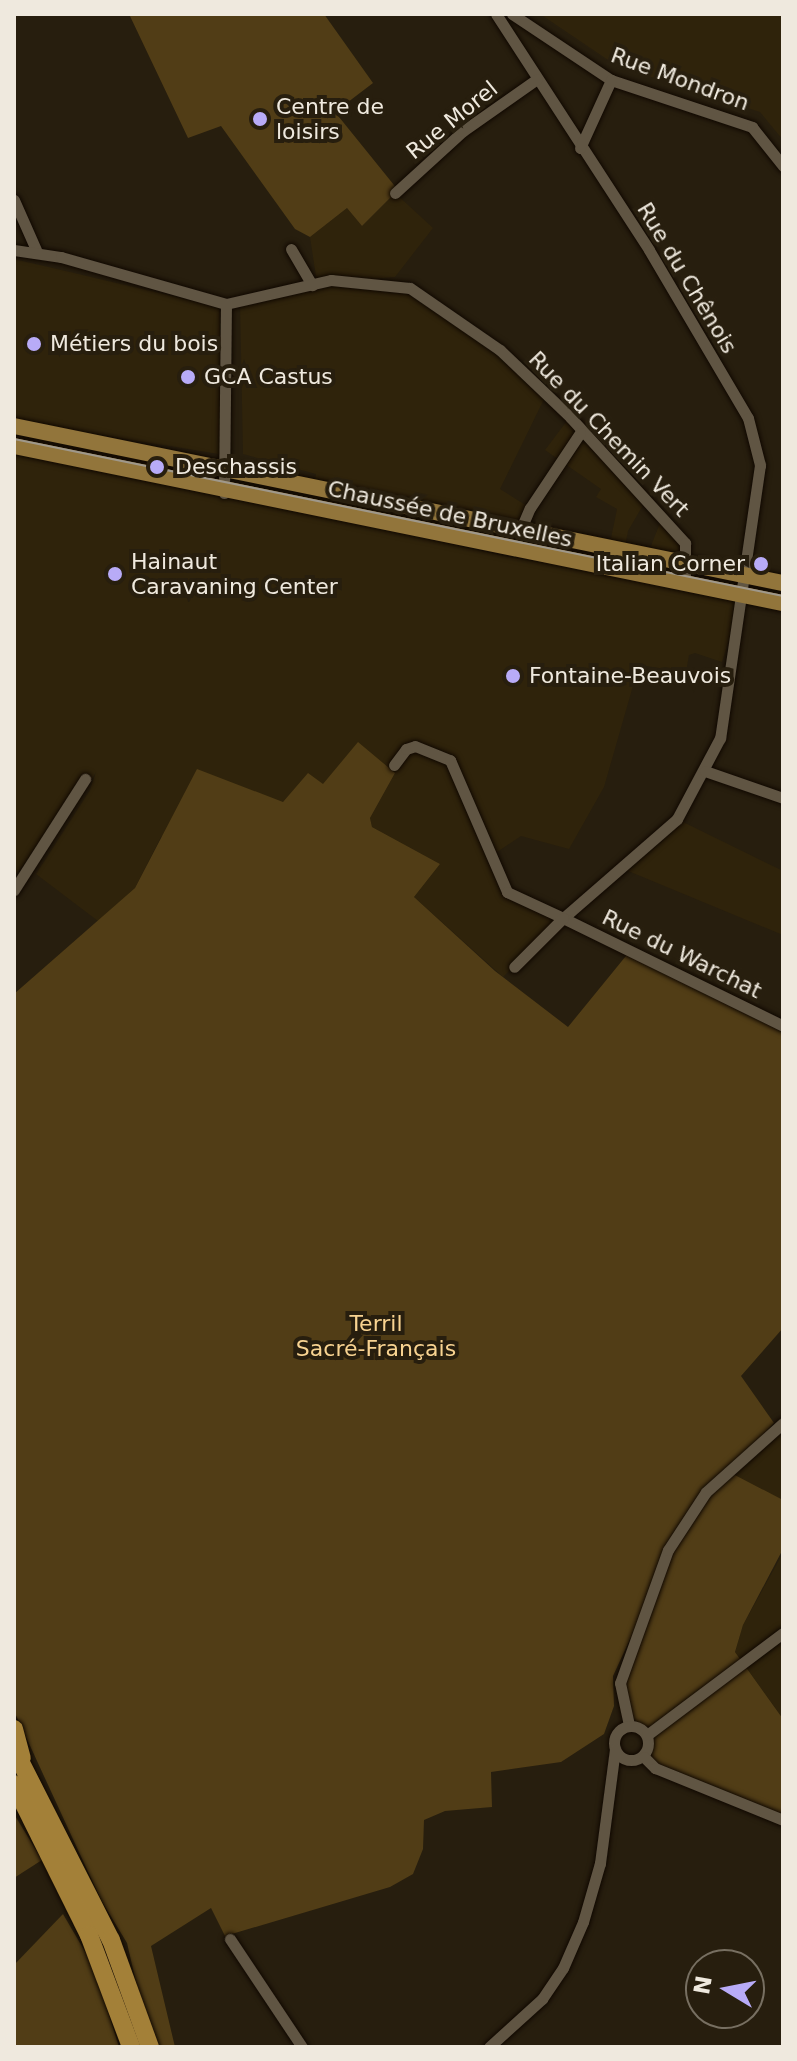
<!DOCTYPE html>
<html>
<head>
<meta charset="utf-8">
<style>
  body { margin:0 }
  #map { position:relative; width:797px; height:2061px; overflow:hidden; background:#271e0e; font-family:"DejaVu Sans",sans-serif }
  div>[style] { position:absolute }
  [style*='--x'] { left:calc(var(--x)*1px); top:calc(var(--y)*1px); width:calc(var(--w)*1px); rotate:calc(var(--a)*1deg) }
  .built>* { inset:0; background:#2f230b }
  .green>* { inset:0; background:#513d16 }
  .roads { filter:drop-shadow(0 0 2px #100800) drop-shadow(0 0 2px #100800) }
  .minor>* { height:11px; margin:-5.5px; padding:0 5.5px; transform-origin:5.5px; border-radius:5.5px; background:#605543 }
  .minor>.ring { margin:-5.5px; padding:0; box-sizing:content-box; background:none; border:11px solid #605543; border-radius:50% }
  .primary>* { height:16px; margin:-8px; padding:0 8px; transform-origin:8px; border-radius:8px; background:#92753b }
  .trunk>* { height:18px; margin:-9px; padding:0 9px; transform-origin:9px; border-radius:9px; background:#a38038 }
  .tram>* { height:2px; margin:-1px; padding:0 1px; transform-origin:1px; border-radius:1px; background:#9f988b }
  .dots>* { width:22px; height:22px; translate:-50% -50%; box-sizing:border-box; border:4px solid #271e0e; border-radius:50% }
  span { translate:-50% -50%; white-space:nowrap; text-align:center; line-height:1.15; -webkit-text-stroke:8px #271e0e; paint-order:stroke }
  .street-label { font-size:22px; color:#efe9de }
  .poi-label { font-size:22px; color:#efe9de }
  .left { translate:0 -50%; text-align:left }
  .right { translate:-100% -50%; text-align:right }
  .park-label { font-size:22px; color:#f8d391 }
  .frame { position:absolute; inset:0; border:16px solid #efe9de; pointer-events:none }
  .north { position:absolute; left:685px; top:1949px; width:80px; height:80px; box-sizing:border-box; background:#271e0e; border:2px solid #776f61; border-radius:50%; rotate:280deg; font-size:22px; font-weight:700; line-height:32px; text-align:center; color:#efe9de }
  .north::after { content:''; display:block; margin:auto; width:28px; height:36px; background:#b8abf7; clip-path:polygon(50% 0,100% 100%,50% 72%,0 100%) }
</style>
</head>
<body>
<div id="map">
  <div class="built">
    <div style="clip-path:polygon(540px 14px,783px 14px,783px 140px,760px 112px,617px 66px)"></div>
    <div style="clip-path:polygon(395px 193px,433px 228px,395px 277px,360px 280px,410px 288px,500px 350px,547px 393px,500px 489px,530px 508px,520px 531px,492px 545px,484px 533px,312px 499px,316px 474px,243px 454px,240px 301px,317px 283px,310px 237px,347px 208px,362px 226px)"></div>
    <div style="clip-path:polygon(14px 259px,219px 307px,225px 455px,14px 421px)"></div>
    <div style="clip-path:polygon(570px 417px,646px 500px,628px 531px,622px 562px,607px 558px,617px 509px,596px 497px,601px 489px,545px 450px)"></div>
    <div style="clip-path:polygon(14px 447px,509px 557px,743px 594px,722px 662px,695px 653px,689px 655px,686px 672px,639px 665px,604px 787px,569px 849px,521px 836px,491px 856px,501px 883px,563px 918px,503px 977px,414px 897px,440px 864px,372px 827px,370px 818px,395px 773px,323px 785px,283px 802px,161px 837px,135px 888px,98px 921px,36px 874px,90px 790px,96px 772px,78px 803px,14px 876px)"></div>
    <div style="clip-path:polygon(662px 518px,685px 543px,685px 583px,671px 572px,643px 566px)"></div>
    <div style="clip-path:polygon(677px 819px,783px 871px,783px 935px,621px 868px)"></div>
    <div style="clip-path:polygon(783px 1418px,783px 1501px,721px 1470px)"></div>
    <div style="clip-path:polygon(783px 1553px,783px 1719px,735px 1652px,743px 1625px)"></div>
  </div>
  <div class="green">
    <div style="clip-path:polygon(129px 14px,324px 14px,373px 83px,335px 112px,398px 190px,362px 226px,347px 208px,310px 237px,295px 229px,221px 126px,188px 138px)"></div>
    <div style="clip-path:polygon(358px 742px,395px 773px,370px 818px,372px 827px,440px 864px,414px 897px,495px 971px,568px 1027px,630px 951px,783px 1025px,783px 1328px,741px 1376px,774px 1423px,724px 1475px,729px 1472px,783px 1500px,783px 1549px,743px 1625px,735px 1652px,783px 1719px,783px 1820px,652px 1762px,649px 1733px,622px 1718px,619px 1703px,631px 1637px,613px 1676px,614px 1706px,604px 1734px,561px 1762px,491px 1772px,492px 1807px,445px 1811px,424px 1820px,423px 1849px,413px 1874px,390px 1887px,225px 1936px,211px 1908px,151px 1946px,175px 2047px,151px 2047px,127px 1943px,101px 1900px,14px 1711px,14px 994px,135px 888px,197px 769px,283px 802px,308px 773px,323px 784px)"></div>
    <div style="clip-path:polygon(14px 1814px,42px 1860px,14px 1878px)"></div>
    <div style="clip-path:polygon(63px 1914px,94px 1967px,119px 2047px,14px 2047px,14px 1965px)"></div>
  </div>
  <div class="roads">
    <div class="minor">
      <div style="--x:496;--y:14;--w:281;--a:57"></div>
      <div style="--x:649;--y:250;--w:195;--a:59.5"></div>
      <div style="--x:748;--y:418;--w:49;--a:75.7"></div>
      <div style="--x:760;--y:465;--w:276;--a:98.3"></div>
      <div style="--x:720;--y:738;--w:92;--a:118"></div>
      <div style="--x:677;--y:819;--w:151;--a:139"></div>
      <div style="--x:563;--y:918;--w:245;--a:26.1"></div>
      <div style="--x:512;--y:14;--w:119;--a:33.7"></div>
      <div style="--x:611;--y:80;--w:149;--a:18.4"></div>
      <div style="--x:752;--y:127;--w:50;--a:51.5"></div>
      <div style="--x:580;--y:148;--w:75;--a:-65.5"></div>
      <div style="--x:395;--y:193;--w:92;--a:-42.4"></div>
      <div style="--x:463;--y:131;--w:90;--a:-35.1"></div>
      <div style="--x:14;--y:200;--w:57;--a:66.1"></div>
      <div style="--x:291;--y:249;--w:42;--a:59.7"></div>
      <div style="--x:14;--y:250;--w:48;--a:8.5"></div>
      <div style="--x:61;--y:257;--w:172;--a:15.9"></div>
      <div style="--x:226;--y:304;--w:108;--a:-12.9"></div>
      <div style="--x:331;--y:280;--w:79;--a:5.8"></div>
      <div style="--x:410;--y:288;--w:109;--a:34.6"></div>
      <div style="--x:500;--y:350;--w:97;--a:43.7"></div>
      <div style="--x:570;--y:417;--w:171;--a:47.6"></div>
      <div style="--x:685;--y:543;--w:40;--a:90"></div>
      <div style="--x:224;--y:493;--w:189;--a:-89.4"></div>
      <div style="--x:520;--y:531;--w:25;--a:-67"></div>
      <div style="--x:530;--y:508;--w:90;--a:-56.3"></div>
      <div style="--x:394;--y:765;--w:20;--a:-53"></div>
      <div style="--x:406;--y:749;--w:9;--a:-18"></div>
      <div style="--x:415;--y:746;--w:38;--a:22"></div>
      <div style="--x:450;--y:760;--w:144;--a:66.6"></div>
      <div style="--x:507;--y:892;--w:62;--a:24.9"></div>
      <div style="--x:563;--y:918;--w:69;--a:135"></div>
      <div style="--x:705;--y:771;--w:83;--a:19.1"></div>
      <div style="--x:14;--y:890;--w:132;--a:-57.4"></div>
      <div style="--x:629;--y:1725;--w:43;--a:-102.1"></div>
      <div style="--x:620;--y:1683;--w:141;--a:-70.2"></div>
      <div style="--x:668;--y:1550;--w:69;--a:-56.8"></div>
      <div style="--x:706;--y:1492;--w:103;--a:-41.9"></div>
      <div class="ring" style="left:614px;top:1726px;width:23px;height:23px"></div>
      <div style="--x:647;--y:1735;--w:170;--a:-36.9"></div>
      <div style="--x:644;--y:1757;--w:16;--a:45"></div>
      <div style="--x:655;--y:1768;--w:138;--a:22.1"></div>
      <div style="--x:230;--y:1939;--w:130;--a:56.3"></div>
      <div style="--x:489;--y:2047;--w:72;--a:-42.2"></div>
      <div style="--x:542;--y:1999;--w:37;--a:-56"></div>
      <div style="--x:563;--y:1968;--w:50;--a:-66.5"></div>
      <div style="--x:583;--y:1922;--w:61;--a:-73.9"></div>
      <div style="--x:600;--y:1863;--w:115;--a:-82.5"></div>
    </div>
    <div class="primary">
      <div style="--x:14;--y:426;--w:785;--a:11.54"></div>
      <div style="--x:14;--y:446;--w:785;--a:11.54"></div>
    </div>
    <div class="trunk">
      <div style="--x:14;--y:1729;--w:30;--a:75"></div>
      <div style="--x:14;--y:1749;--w:214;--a:63.1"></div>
      <div style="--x:111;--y:1940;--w:114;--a:70"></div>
      <div style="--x:14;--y:1784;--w:169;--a:63.6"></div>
      <div style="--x:89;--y:1935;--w:120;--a:69.4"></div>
    </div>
  </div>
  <div class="tram">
    <div style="--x:14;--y:439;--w:785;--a:11.54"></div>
  </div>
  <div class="dots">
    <div style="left:260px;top:119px;background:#b8abf7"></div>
    <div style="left:34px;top:344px;background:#b8abf7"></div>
    <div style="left:188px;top:377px;background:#b8abf7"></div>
    <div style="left:157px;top:467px;background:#b8abf7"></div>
    <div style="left:761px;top:564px;background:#b8abf7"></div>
    <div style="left:115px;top:574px;background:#b8abf7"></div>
    <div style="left:513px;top:676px;background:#b8abf7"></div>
  </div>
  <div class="street-label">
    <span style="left:680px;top:79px;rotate:20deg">Rue Mondron</span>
    <span style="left:452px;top:120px;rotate:-39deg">Rue Morel</span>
    <span style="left:687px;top:278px;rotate:59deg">Rue du Chênois</span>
    <span style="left:609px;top:434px;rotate:46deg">Rue du Chemin Vert</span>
    <span style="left:450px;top:514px;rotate:12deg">Chaussée de Bruxelles</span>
    <span style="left:682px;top:954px;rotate:26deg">Rue du Warchat</span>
  </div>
  <div class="poi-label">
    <span class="left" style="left:276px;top:119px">Centre de<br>loisirs</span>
    <span class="left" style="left:50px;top:344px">Métiers du bois</span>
    <span class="left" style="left:204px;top:377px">GCA Castus</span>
    <span class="left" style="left:175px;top:467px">Deschassis</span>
    <span class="left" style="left:131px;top:574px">Hainaut<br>Caravaning Center</span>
    <span class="right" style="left:745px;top:564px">Italian Corner</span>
    <span class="left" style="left:529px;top:676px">Fontaine-Beauvois</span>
  </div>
  <div class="park-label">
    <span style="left:376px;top:1336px">Terril<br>Sacré-Français</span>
  </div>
  <div class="frame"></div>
  <div class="north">N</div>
</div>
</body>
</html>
